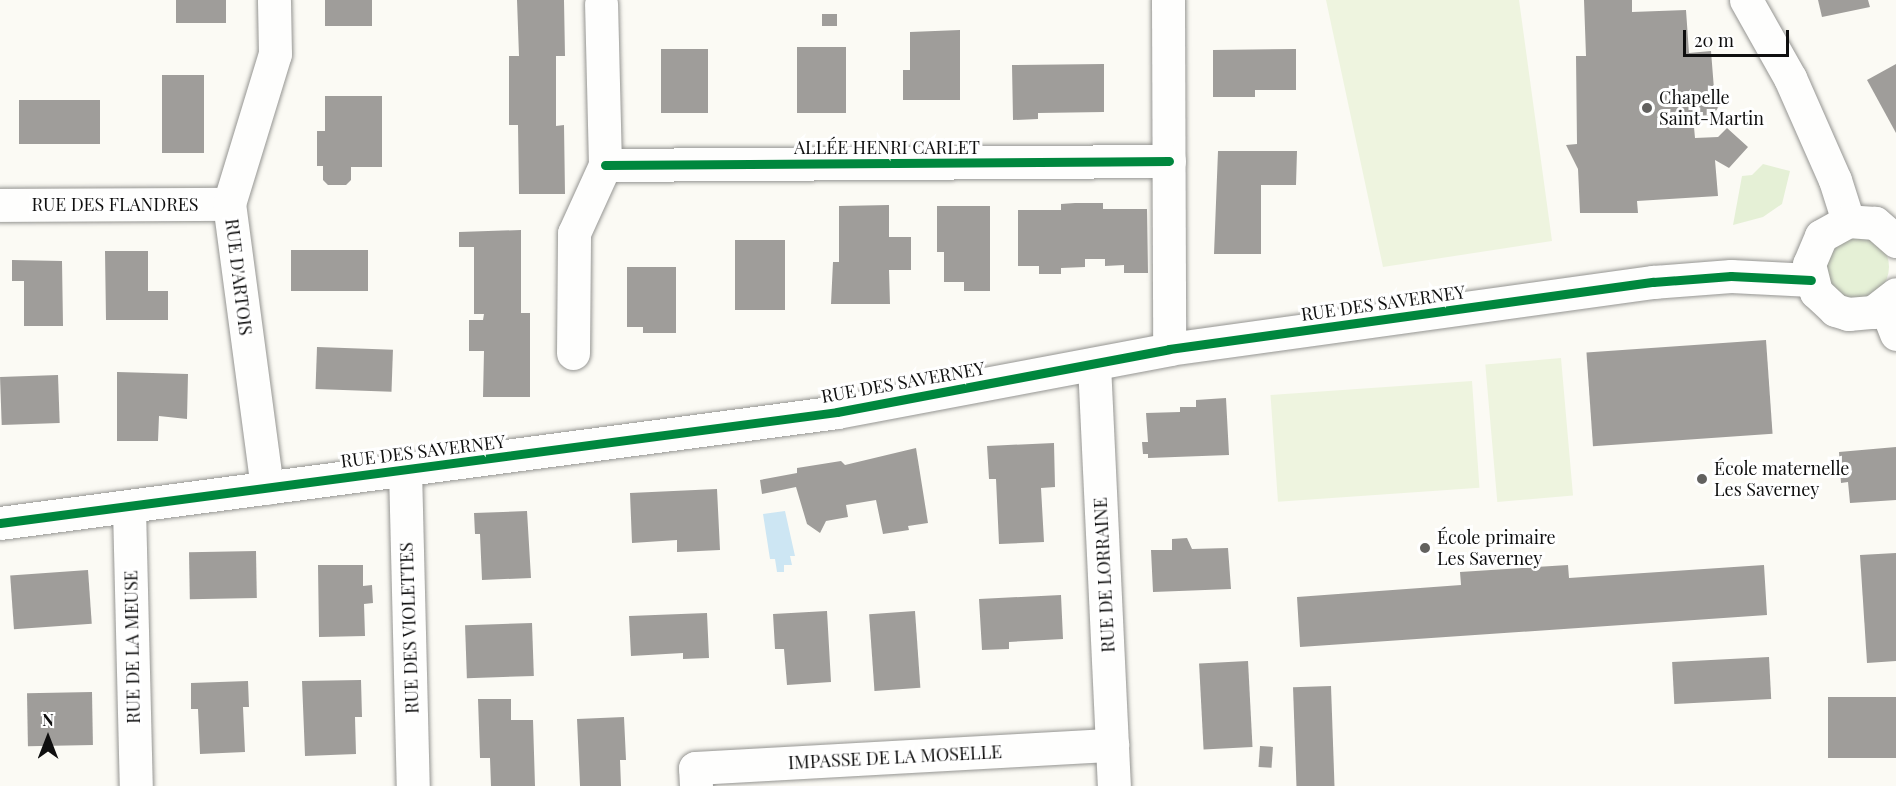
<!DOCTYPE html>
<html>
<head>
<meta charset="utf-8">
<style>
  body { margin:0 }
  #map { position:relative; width:1896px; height:786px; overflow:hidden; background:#fbfaf4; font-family:"Playfair Display",serif }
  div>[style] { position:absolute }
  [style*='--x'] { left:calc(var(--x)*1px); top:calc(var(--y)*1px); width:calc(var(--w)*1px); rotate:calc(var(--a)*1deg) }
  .green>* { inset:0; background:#e5f0d6 }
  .round { border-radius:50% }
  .pitch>* { inset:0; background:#eef4df; transform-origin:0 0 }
  .water>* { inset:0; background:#cde6f3 }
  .building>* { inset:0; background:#9f9d9a; transform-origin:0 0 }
  .roads { filter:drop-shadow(0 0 2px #959592) drop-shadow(0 0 2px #959592) }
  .minor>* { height:33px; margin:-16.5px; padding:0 16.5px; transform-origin:16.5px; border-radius:16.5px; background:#fefefd }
  .cycleway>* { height:9px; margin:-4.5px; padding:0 4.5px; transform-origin:4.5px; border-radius:4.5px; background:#00873e }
  .dots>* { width:16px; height:16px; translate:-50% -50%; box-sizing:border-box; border:3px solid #fff; border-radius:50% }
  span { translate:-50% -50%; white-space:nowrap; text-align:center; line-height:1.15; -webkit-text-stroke:6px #fff; paint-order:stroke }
  .poi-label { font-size:18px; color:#0f0f0f }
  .left { translate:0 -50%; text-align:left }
  .street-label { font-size:18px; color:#0f0f0f }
  .north { position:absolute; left:18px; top:708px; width:60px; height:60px; -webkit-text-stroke:4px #fff; paint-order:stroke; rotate:0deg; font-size:16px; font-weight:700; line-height:24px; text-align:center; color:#0f0f0f }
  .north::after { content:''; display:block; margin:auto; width:21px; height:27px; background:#0f0f0f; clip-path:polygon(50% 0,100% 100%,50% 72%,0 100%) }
  .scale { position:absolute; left:1683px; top:30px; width:106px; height:27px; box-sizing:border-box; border:3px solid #0f0f0f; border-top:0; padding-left:8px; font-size:18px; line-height:21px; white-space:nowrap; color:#0f0f0f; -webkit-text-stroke:4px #fff; paint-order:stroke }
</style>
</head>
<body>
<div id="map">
  <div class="green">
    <div style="clip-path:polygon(1763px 164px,1790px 171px,1782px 204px,1763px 217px,1733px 225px,1742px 176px,1752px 175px)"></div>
    <div class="round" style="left:1825px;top:235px;width:64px;height:64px"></div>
  </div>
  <div class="pitch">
    <div style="clip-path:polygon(1326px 0,1519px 0,1552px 241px,1383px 267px)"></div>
    <div style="left:1561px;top:358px;width:138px;height:76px;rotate:85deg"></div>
    <div style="left:1472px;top:381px;width:107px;height:202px;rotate:86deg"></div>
  </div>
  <div class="water">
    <div style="clip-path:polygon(785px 511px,795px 556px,790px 556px,792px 565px,784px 565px,784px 572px,777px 572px,775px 559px,770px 559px,763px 514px)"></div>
  </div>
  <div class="building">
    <div style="left:176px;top:0;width:50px;height:23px"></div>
    <div style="left:325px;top:0;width:47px;height:26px"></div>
    <div style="clip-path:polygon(517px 0,564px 0,565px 56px,556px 56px,556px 126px,564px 125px,565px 194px,519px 194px,518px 125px,509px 125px,509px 56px,519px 56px)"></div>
    <div style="clip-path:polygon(1584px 0,1632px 0,1632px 12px,1686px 10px,1689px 53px,1711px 51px,1714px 89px,1725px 98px,1713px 115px,1693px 116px,1695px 138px,1718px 137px,1727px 128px,1748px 147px,1729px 168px,1715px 160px,1718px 196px,1637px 201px,1638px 213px,1580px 213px,1578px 169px,1566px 145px,1577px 144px,1576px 56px,1586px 56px)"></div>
    <div style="clip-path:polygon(1818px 0,1868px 0,1870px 7px,1822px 17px)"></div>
    <div style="left:837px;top:14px;width:12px;height:15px;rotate:90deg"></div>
    <div style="clip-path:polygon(960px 30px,960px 100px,903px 100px,903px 70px,910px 70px,910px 32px)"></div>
    <div style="left:797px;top:47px;width:49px;height:66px"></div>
    <div style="left:661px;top:49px;width:47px;height:64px"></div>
    <div style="clip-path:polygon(1296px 49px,1296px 90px,1255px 90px,1255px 97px,1213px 97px,1213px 50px)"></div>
    <div style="clip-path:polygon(1104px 64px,1104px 112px,1038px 113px,1038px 119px,1013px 120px,1012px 65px)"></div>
    <div style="clip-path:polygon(1896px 64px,1896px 133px,1867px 80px)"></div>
    <div style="left:162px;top:75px;width:42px;height:78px"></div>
    <div style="clip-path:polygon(325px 96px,382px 96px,382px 167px,351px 167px,351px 180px,346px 185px,328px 185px,323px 180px,323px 166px,317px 166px,317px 131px,325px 131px)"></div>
    <div style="left:19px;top:100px;width:81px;height:44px"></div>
    <div style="clip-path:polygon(1218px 151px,1297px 151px,1296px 185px,1261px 185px,1261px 254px,1214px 254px)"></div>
    <div style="clip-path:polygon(1075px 203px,1103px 203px,1103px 209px,1147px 209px,1148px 273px,1124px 273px,1124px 265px,1105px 266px,1105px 259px,1085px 259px,1085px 267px,1061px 268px,1061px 274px,1039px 274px,1039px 266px,1018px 266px,1018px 210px,1061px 210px,1061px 204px)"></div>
    <div style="clip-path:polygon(889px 205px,889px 237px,911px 237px,911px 270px,889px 270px,890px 304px,831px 304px,833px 262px,839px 262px,839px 206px)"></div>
    <div style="clip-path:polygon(937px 206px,990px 206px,990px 291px,964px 291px,964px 282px,944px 282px,944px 252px,937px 252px)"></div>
    <div style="clip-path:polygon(521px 230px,521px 313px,530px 313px,530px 397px,483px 397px,484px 351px,469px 351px,469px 320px,483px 320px,484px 314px,474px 314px,474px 247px,459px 247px,459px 232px)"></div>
    <div style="left:735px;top:240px;width:50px;height:70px"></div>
    <div style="left:291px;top:250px;width:77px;height:41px"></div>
    <div style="clip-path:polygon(105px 251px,148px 251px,148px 291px,168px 291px,168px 320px,106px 320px)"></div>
    <div style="clip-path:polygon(12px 260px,62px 261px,63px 326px,24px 326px,24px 281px,12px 281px)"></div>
    <div style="clip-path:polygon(627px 267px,676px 267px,676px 333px,643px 333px,643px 327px,627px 327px)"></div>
    <div style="left:1766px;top:340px;width:94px;height:180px;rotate:86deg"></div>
    <div style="left:317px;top:347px;width:76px;height:42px;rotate:2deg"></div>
    <div style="clip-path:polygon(117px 372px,188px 374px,187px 419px,159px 416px,158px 441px,117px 441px)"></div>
    <div style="left:58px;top:375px;width:48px;height:58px;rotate:88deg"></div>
    <div style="clip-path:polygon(1226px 398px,1229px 455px,1148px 458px,1148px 454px,1143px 454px,1142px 442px,1148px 442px,1146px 413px,1180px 412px,1180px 407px,1196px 407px,1196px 400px)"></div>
    <div style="clip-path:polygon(1054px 443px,1055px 487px,1041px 488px,1044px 542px,999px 544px,996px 479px,989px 479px,987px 446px)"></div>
    <div style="clip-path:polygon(1896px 447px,1896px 500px,1850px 503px,1848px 482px,1841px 483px,1839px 452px)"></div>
    <div style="clip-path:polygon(916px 448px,928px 523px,908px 526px,909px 530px,883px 534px,876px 500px,846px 505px,848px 517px,826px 521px,820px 533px,807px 524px,796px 487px,762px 494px,760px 480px,797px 473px,797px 468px,841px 461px,845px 465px)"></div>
    <div style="clip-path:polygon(717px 489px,720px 550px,677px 552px,677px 540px,632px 543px,630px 493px)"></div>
    <div style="clip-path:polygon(527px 511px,531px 578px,482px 580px,480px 534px,475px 534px,474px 513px)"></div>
    <div style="clip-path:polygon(1187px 538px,1192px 549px,1228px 548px,1231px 589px,1153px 592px,1151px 550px,1172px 550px,1172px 539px)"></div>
    <div style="left:256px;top:551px;width:47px;height:67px;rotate:89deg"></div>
    <div style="clip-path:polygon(1896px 553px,1896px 661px,1867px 663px,1860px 555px)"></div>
    <div style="clip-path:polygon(318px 565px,363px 565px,363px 586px,372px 585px,373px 603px,364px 604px,365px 636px,319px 637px)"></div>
    <div style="clip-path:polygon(1568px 565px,1569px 578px,1764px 565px,1767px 615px,1300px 647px,1297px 597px,1461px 585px,1460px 572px)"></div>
    <div style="left:88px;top:570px;width:54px;height:78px;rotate:86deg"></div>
    <div style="clip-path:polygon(1061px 595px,1063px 639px,1009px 642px,1009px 649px,982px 650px,979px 599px)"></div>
    <div style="clip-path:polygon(827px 611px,831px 682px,787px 685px,784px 649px,775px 649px,773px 614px)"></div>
    <div style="left:915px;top:611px;width:77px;height:46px;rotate:86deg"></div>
    <div style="clip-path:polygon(707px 613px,709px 658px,683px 659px,683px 653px,631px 656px,629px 616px)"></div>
    <div style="left:532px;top:623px;width:53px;height:67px;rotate:88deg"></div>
    <div style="left:1769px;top:657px;width:42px;height:97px;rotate:87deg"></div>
    <div style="left:1248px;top:661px;width:86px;height:49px;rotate:87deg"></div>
    <div style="clip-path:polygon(361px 680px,362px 717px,355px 717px,356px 754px,305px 756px,302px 681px)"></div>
    <div style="clip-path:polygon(248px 681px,249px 707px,243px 707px,245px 752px,200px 754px,198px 709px,191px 709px,191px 683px)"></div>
    <div style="left:1331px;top:686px;width:100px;height:38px;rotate:88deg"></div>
    <div style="left:92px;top:692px;width:53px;height:65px;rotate:89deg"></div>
    <div style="left:1896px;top:697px;width:61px;height:68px;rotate:90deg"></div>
    <div style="clip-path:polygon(478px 699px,511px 699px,511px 720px,533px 720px,535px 786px,491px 786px,490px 758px,480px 758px)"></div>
    <div style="clip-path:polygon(624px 717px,626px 760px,620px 760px,621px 786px,580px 786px,577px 719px)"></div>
    <div style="left:1260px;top:746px;width:13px;height:21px;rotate:4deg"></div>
  </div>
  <div class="roads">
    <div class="minor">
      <div style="--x:1168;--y:0;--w:349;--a:89.8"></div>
      <div style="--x:1746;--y:0;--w:90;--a:60.6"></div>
      <div style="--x:1790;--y:78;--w:111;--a:66.2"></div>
      <div style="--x:1835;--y:180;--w:43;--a:72.4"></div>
      <div style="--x:605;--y:165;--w:564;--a:-0.41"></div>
      <div style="--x:0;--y:205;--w:229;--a:-0.3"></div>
      <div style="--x:1896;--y:241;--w:28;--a:-139"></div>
      <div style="--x:1875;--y:223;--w:27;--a:-176"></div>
      <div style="--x:1848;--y:221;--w:31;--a:151"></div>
      <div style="--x:1821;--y:236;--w:30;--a:113"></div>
      <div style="--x:1809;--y:264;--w:29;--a:76"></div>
      <div style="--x:1816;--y:292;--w:26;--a:43"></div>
      <div style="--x:1835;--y:310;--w:14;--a:17"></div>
      <div style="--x:1848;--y:314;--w:25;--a:-5"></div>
      <div style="--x:1873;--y:312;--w:29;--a:-38"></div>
      <div style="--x:1885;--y:305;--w:31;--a:69"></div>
      <div style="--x:573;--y:353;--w:120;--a:-89.5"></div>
      <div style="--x:574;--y:233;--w:75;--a:-65.5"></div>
      <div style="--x:605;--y:165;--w:161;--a:-91.4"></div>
      <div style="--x:1094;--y:364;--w:422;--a:87.3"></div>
      <div style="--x:405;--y:469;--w:317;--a:88.6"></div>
      <div style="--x:267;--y:488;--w:287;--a:-97.6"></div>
      <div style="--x:229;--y:204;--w:157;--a:-73"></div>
      <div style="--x:275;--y:54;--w:54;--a:-91.1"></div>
      <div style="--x:129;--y:508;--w:278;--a:88.6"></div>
      <div style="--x:0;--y:523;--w:844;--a:-7.55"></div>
      <div style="--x:837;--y:412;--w:338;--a:-10.7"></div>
      <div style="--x:1169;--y:349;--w:489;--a:-7.9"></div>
      <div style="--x:1653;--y:282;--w:78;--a:-4.4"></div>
      <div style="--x:1731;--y:276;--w:80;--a:2.9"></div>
      <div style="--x:696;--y:786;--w:18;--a:-93"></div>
      <div style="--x:695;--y:768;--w:418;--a:-3.2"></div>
    </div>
  </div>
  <div class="cycleway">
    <div style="--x:605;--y:165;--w:564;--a:-0.41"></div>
    <div style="--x:0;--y:523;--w:844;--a:-7.55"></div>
    <div style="--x:837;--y:412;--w:338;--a:-10.7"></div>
    <div style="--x:1169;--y:349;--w:489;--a:-7.9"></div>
    <div style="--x:1653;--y:282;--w:78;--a:-4.4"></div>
    <div style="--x:1731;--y:276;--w:80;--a:2.9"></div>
  </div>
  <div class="dots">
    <div style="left:1647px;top:108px;background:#62615f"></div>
    <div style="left:1702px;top:479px;background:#62615f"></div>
    <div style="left:1425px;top:548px;background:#62615f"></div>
  </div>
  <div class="poi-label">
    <span class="left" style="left:1659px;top:108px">Chapelle<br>Saint-Martin</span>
    <span class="left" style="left:1714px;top:479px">École maternelle<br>Les Saverney</span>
    <span class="left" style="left:1437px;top:548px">École primaire<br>Les Saverney</span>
  </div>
  <div class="street-label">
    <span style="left:887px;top:147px">ALLÉE HENRI CARLET</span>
    <span style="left:115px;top:204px">RUE DES FLANDRES</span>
    <span style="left:239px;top:277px;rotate:83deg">RUE D'ARTOIS</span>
    <span style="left:1383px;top:303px;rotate:-8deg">RUE DES SAVERNEY</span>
    <span style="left:903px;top:382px;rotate:-10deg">RUE DES SAVERNEY</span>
    <span style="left:423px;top:451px;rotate:-7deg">RUE DES SAVERNEY</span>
    <span style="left:1104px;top:575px;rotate:-93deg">RUE DE LORRAINE</span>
    <span style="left:409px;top:628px;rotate:-92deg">RUE DES VIOLETTES</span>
    <span style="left:132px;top:647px;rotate:-91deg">RUE DE LA MEUSE</span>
    <span style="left:895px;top:757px;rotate:-3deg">IMPASSE DE LA MOSELLE</span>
  </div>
  <div class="north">N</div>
  <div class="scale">20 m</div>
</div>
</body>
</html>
